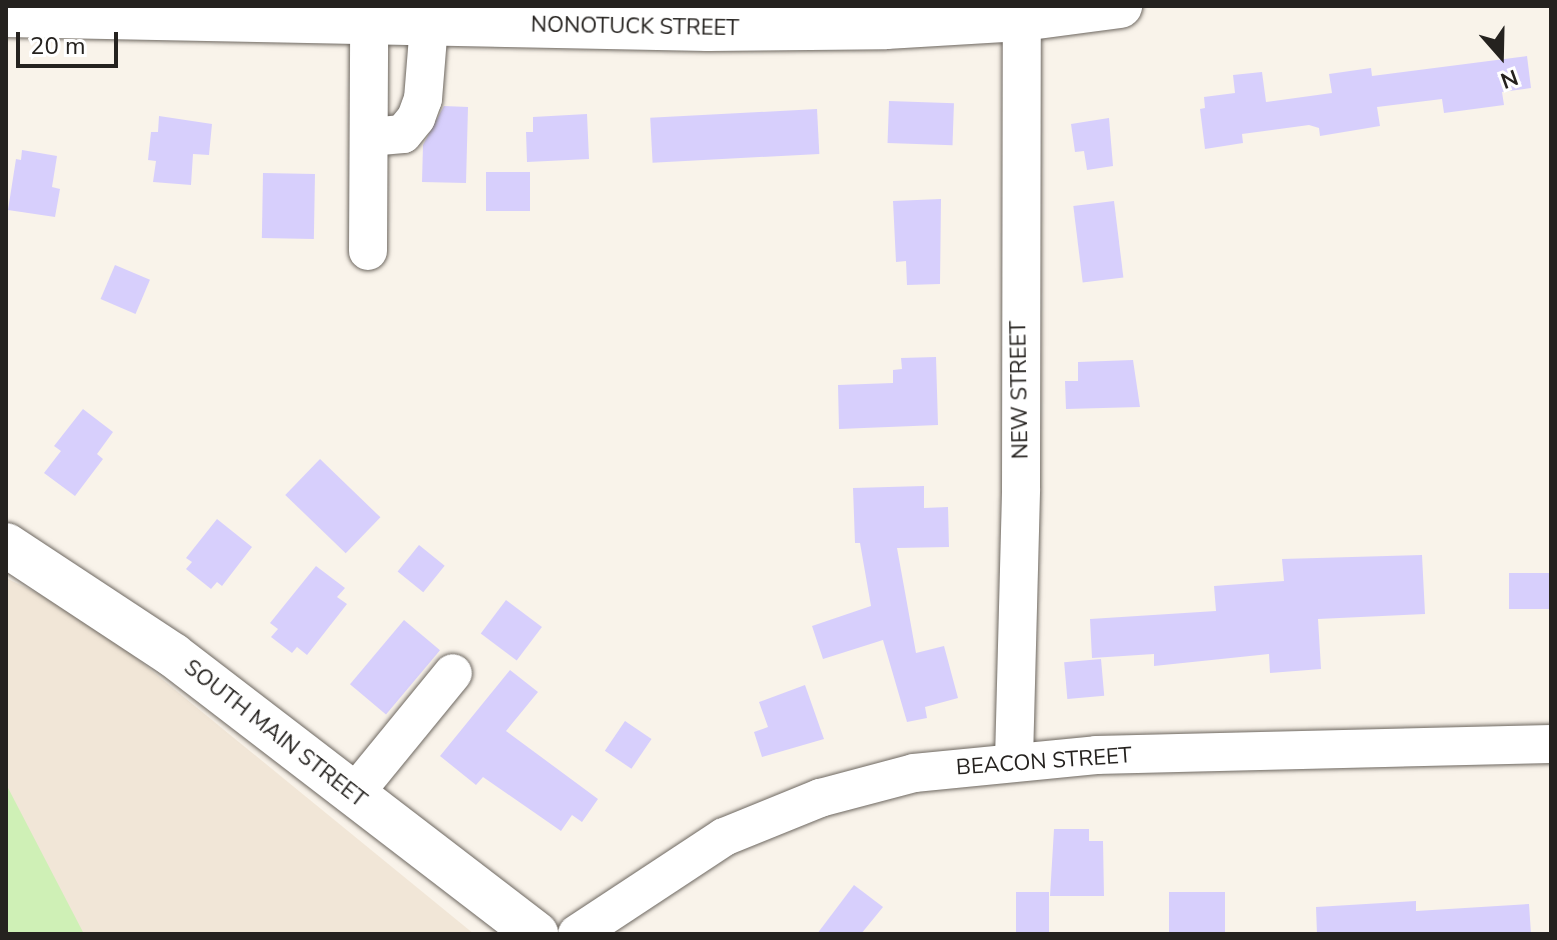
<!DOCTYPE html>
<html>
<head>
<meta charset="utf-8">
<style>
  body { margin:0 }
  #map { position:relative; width:1557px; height:940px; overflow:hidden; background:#f9f3ea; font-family:"Nunito Sans",sans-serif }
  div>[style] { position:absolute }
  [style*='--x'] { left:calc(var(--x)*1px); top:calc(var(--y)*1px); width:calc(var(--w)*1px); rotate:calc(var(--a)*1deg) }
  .built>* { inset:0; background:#f1e6d7 }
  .green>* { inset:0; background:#cff0b6 }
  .building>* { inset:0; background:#d7cffc; transform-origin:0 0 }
  .roads { filter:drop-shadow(0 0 2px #6d6760) drop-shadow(0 0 2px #6d6760) }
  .minor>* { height:38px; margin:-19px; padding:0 19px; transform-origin:19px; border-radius:19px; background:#fff }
  .major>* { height:44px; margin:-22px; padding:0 22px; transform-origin:22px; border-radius:22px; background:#fff }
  span { translate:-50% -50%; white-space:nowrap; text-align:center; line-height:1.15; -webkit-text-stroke:6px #fff; paint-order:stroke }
  .street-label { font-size:22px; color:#25221f }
  .frame { position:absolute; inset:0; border:8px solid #25221f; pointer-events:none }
  .north { position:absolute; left:1461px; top:16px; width:80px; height:80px; -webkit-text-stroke:6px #fff; paint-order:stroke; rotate:160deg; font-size:22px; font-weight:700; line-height:32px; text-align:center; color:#25221f }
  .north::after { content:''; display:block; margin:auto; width:28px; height:36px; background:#25221f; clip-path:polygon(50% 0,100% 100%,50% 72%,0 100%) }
  .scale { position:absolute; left:16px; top:32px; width:102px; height:36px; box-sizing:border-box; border:4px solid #25221f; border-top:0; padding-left:10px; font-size:24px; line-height:28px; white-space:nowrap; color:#25221f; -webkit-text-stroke:6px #fff; paint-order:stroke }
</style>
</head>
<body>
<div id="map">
  <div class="built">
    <div style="clip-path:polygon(6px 578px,86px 617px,474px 934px,6px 934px)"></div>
  </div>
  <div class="green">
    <div style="clip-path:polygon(6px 784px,84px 934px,6px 934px)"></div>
  </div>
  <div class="building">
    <div style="clip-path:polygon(1527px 56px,1531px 88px,1502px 92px,1504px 105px,1444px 113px,1442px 99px,1377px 107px,1380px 126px,1320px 136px,1319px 128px,1309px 125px,1242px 134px,1243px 143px,1205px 149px,1200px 109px,1205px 108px,1204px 97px,1235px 93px,1233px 75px,1262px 72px,1266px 102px,1332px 93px,1329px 74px,1371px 68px,1372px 76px)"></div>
    <div style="left:889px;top:101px;width:65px;height:42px;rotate:2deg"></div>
    <div style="clip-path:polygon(444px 106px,468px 107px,466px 183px,422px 182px,423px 145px)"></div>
    <div style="left:817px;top:109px;width:45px;height:167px;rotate:87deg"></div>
    <div style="clip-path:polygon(587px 114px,589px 159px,527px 162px,526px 132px,533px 132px,533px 117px)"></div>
    <div style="clip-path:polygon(159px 116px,212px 124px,209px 155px,193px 154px,191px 185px,153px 182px,156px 161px,148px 160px,151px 132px,158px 132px)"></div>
    <div style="clip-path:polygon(1109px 118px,1113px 166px,1087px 170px,1084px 151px,1075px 152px,1071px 124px)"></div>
    <div style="clip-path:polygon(22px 150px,57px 156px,52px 187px,60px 189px,55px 217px,8px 210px,16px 159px,21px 160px)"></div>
    <div style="left:486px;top:172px;width:44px;height:39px"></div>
    <div style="left:263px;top:173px;width:52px;height:65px;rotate:1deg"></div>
    <div style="clip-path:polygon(941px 199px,940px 284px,907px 285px,906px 261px,896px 262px,893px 201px)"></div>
    <div style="left:1114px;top:201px;width:77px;height:41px;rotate:83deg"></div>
    <div style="left:115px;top:265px;width:38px;height:37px;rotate:23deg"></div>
    <div style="clip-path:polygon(936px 357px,938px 425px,839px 429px,838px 385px,893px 383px,893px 370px,902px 369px,901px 358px)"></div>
    <div style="clip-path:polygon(1133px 360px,1140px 407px,1066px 409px,1065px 381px,1078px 381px,1078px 362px)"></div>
    <div style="clip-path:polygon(83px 409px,113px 432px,97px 454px,103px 459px,75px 496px,44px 473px,61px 451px,54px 446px)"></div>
    <div style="left:320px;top:459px;width:84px;height:50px;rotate:44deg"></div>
    <div style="clip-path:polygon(924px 486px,924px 508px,948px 507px,949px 547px,897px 548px,916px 653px,944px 646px,958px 698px,925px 707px,927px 718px,907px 722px,883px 640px,823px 659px,812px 626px,871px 606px,860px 543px,855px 543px,853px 488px)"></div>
    <div style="clip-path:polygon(217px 519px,252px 547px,222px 586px,217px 582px,211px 589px,186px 569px,192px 562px,186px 558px)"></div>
    <div style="left:419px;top:545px;width:33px;height:34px;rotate:39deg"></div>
    <div style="clip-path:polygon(1422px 555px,1425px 614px,1318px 619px,1321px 669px,1270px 673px,1269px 654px,1154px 666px,1154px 654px,1092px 658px,1090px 619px,1216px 611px,1214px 586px,1284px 581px,1282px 559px)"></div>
    <div style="clip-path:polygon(316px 566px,345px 588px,337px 597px,347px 604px,307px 655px,297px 647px,292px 653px,271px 637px,278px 629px,270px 623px)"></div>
    <div style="left:1551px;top:573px;width:36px;height:42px;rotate:90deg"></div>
    <div style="left:506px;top:600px;width:45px;height:42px;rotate:37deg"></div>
    <div style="left:404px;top:620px;width:47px;height:84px;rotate:40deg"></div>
    <div style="left:1101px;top:659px;width:37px;height:37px;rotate:85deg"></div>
    <div style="clip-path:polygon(510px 670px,538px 692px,506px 731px,598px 799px,582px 822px,572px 815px,561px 831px,483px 777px,476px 785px,440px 756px)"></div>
    <div style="clip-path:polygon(805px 685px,824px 739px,762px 757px,754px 732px,768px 727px,759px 702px)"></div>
    <div style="left:625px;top:721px;width:32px;height:36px;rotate:34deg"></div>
    <div style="clip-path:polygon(1054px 829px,1089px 829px,1089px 841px,1103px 841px,1104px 896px,1050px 896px)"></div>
    <div style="clip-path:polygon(854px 885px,883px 907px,861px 934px,817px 934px)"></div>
    <div style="left:1049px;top:892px;width:41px;height:33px;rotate:90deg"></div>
    <div style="left:1225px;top:892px;width:42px;height:56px;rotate:90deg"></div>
    <div style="clip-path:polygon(1416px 901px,1416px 911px,1529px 904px,1531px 934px,1317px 934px,1316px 907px)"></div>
  </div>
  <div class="roads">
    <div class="minor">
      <div style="--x:369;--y:137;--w:34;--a:-5"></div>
      <div style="--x:403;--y:134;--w:21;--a:-51"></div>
      <div style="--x:416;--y:118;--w:20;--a:-70"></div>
      <div style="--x:423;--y:99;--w:75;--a:-85.4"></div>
      <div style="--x:368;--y:251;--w:228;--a:-89.7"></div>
      <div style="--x:1014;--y:760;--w:271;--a:-88.5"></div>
      <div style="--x:1021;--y:489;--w:470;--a:-89.9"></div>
      <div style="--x:354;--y:794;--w:156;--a:-50.7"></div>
      <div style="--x:577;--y:934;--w:176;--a:-33.4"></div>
      <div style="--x:724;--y:837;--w:104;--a:-22.1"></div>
      <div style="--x:820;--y:798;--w:97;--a:-14.9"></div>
      <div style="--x:914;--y:773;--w:183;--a:-5.6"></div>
      <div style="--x:1096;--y:755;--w:455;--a:-1.4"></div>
    </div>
    <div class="major">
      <div style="--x:6;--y:15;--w:702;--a:1.14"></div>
      <div style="--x:708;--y:29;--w:178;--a:-0.6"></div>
      <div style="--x:886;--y:27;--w:136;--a:-3.4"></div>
      <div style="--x:1022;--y:19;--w:99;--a:-7.6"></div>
      <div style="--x:6;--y:545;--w:200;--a:33.4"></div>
      <div style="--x:173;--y:655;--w:458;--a:37.5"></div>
    </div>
  </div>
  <div class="street-label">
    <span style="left:635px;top:27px;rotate:1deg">NONOTUCK STREET</span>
    <span style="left:1020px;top:390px;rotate:-91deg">NEW STREET</span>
    <span style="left:275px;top:734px;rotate:38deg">SOUTH MAIN STREET</span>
    <span style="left:1044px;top:762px;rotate:-4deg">BEACON STREET</span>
  </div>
  <div class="frame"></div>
  <div class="north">N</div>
  <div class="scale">20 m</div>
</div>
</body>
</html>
